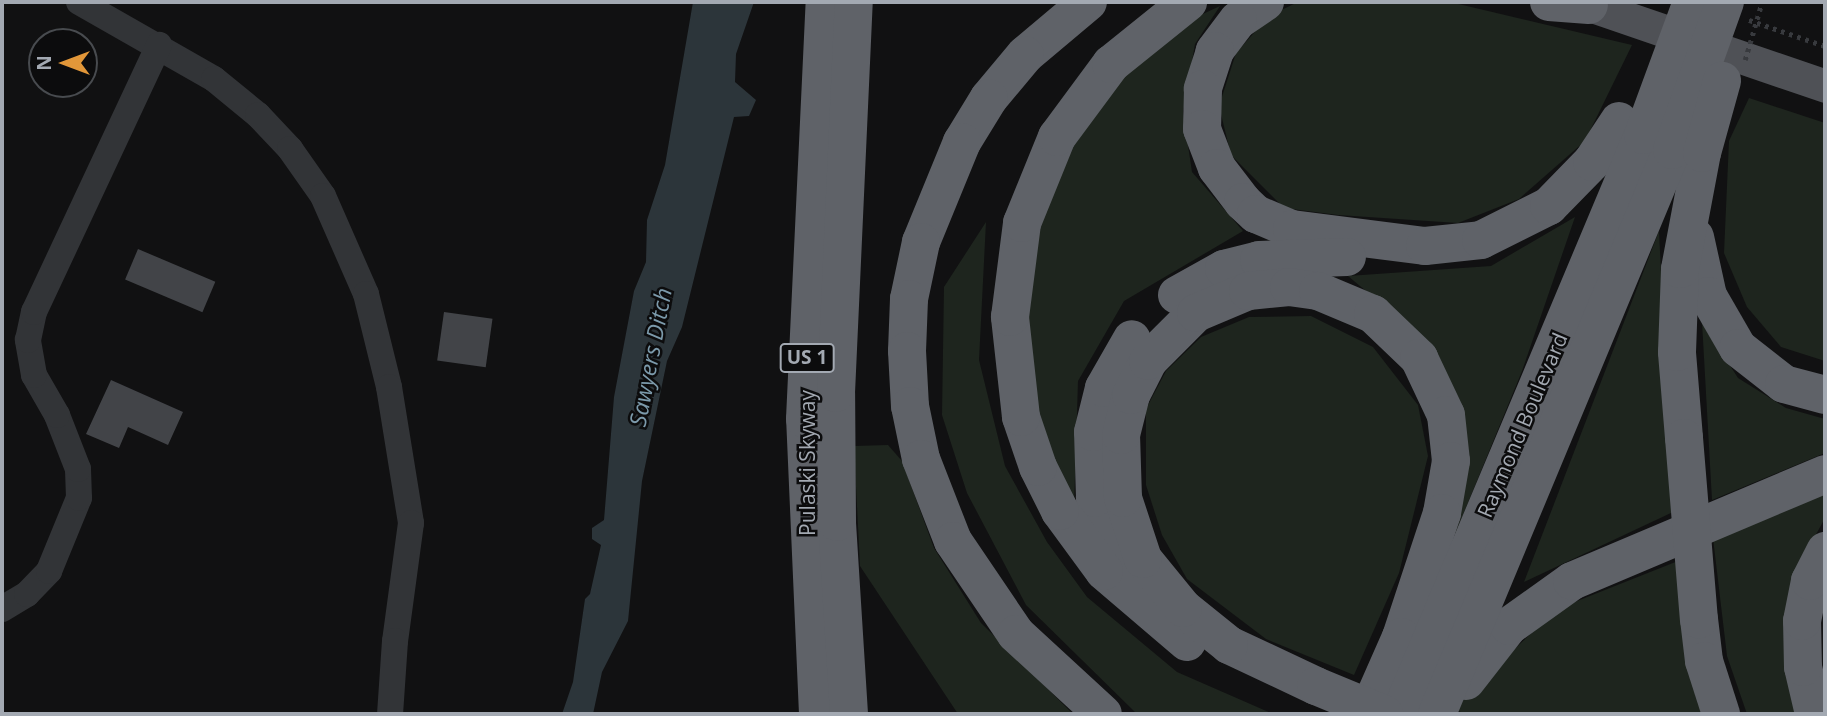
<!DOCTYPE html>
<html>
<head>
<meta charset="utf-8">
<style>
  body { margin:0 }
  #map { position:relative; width:1827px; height:716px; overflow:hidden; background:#111112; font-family:"Open Sans",sans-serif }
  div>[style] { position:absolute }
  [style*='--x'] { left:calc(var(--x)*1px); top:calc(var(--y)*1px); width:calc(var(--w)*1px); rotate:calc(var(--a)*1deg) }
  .green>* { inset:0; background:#1e251e }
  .water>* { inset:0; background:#2c353a }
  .building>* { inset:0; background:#424448; transform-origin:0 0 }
  .path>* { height:4.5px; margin-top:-2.25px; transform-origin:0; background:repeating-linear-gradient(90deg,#383a3e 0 3.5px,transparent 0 8.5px) }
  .minor>* { height:26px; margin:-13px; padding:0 13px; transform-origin:13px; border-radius:13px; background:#323437 }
  .major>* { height:33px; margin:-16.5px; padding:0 16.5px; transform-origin:16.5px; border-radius:16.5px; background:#4f5156 }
  .highway>* { height:38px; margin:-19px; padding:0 19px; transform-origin:19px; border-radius:19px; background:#5f6268 }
  .path-bridge>* { height:4.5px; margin-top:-2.25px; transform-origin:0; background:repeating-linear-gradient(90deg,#383a3e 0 3.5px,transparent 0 8.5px) }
  .highway-bridge>* { height:38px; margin:-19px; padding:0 19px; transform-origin:19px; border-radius:19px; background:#5f6268 }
  span { translate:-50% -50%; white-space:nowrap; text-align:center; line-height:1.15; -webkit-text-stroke:5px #0c0c0d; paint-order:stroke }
  .shield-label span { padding:2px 5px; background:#0c0c0d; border:2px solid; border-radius:5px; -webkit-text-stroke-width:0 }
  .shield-label { font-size:19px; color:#a3a9b2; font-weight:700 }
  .street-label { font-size:21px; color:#a3a9b2 }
  .water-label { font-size:23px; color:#7c9aab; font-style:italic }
  .frame { position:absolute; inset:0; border:4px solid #a3a9b2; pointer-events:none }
  .north { position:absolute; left:28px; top:28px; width:70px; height:70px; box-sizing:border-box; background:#0c0c0d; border:2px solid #484b4f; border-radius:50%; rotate:270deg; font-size:19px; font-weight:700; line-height:28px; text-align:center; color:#a3a9b2 }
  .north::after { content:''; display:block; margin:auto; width:24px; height:32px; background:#e29739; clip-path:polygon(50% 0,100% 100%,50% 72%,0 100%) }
</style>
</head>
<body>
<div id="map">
  <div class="green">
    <div style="clip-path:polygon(1298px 2px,1450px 2px,1632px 45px,1585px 141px,1519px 199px,1458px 223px,1338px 215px,1284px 208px,1231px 155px,1219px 106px,1236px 53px,1269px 16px)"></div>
    <div style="clip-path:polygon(1220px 6px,1195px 44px,1183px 112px,1192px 172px,1243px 231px,1124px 301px,1078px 381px,1074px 508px,1039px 423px,1019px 339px,1033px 235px,1082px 115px,1164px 32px)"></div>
    <div style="clip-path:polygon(1749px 98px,1825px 123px,1825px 361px,1781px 347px,1747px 307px,1724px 253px,1729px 141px)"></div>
    <div style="clip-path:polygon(1575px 217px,1522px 371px,1456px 532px,1415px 332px,1348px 276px,1491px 266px)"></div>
    <div style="clip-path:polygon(986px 222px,979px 360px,1005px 466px,1047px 542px,1087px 597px,1177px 672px,1273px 714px,1137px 714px,1026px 605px,967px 493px,942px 415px,944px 287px)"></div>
    <div style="clip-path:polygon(1659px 231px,1673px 512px,1524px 582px)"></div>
    <div style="clip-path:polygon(1311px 316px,1373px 347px,1418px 405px,1428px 456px,1399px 573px,1354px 675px,1266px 639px,1187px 579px,1162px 535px,1146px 485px,1146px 409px,1166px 371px,1201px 337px,1249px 317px)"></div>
    <div style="clip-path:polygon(1702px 322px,1738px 378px,1786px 408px,1825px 419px,1825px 453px,1712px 500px)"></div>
    <div style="clip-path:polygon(888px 445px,902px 461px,934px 548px,981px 623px,1073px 714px,958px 714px,860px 566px,854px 446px)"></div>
    <div style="clip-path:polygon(1825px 488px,1825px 518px,1796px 571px,1800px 714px,1747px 714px,1727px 656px,1713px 538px)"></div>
    <div style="clip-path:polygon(1678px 561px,1703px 714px,1465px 714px,1452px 708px,1557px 609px)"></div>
  </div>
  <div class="water">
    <div style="clip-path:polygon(693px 2px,754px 2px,736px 54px,735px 82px,756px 100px,749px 116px,734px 117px,682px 327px,667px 361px,642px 481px,628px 621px,602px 672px,593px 714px,562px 714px,573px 682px,585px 599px,590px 594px,601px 545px,592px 539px,592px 528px,604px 520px,614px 397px,634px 291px,646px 262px,647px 220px,665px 165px)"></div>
  </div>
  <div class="building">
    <div style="left:138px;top:249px;width:84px;height:33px;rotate:23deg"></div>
    <div style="left:444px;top:312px;width:49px;height:49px;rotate:8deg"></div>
    <div style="clip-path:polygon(111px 380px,183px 412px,168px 445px,128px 427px,119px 448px,86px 434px)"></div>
  </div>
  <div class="path">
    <div style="--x:1749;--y:20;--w:80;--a:18.9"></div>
  </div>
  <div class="minor">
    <div style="--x:79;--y:2;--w:155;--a:29.7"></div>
    <div style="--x:214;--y:79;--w:57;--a:39.3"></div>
    <div style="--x:258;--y:115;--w:47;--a:46.7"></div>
    <div style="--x:290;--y:149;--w:57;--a:54.9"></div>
    <div style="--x:323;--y:196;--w:107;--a:66.3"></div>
    <div style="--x:366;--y:294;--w:96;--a:76.1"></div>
    <div style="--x:389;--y:387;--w:138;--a:80.8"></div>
    <div style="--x:411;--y:523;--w:119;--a:97.7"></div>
    <div style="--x:395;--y:641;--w:73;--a:93.9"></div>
    <div style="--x:2;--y:609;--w:29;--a:-31"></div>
    <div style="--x:27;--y:594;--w:32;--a:-46"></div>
    <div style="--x:49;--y:571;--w:79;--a:-67.7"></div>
    <div style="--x:79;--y:498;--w:29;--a:-92"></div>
    <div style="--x:78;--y:469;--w:58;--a:-111.3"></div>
    <div style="--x:57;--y:415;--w:46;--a:-119.9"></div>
    <div style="--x:34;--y:375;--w:36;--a:-100"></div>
    <div style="--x:28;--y:340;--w:29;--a:-78"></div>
    <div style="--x:34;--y:312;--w:295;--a:-64.9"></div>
  </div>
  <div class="major">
    <div style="--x:1589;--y:5;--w:250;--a:18.9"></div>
  </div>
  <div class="highway">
    <div style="--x:1088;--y:2;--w:82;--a:139.9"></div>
    <div style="--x:1025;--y:55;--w:56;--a:129.9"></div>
    <div style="--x:989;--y:98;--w:52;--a:121.5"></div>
    <div style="--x:962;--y:142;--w:108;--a:112.3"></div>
    <div style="--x:921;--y:242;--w:58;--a:101.9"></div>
    <div style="--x:909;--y:299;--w:52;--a:92.2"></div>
    <div style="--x:907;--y:351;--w:55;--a:86.9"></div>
    <div style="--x:910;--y:406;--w:54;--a:78.3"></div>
    <div style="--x:921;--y:459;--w:88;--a:68.7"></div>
    <div style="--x:953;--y:541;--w:112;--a:55.9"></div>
    <div style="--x:1016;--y:634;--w:118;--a:42.6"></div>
    <div style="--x:1265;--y:2;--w:32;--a:146"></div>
    <div style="--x:1238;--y:20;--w:39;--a:127"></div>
    <div style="--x:1215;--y:51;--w:40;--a:108"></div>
    <div style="--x:1203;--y:89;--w:40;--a:91.4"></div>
    <div style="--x:1202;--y:129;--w:42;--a:69"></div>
    <div style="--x:1217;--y:168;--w:43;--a:52.6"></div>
    <div style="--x:1243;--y:202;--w:18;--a:43"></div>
    <div style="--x:1256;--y:214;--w:39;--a:23"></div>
    <div style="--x:1292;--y:229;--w:134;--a:7.3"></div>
    <div style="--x:1425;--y:246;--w:56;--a:-6.1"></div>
    <div style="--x:1481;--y:240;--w:76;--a:-26.6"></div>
    <div style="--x:1549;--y:206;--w:62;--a:-45.7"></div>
    <div style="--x:1592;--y:162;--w:49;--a:-56.6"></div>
    <div style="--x:1549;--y:2;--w:40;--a:4.3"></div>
    <div style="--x:1695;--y:237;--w:60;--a:77.6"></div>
    <div style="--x:1708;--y:296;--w:60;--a:60"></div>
    <div style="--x:1738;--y:348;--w:58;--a:38"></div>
    <div style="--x:1784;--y:384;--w:42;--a:15"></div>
    <div style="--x:1177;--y:295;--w:54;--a:-29"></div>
    <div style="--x:1224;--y:269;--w:36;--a:-14"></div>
    <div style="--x:1259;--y:260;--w:88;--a:-2"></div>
    <div style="--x:1684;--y:438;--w:86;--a:-94.7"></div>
    <div style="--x:1677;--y:352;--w:83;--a:-87.9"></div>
    <div style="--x:1680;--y:269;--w:118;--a:-79.3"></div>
    <div style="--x:1112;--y:551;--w:56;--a:-107.8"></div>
    <div style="--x:1095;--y:498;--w:66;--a:-91.7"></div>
    <div style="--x:1093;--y:432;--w:45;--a:-76"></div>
    <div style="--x:1104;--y:388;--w:56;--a:-60.3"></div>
    <div style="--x:1699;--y:619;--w:42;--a:83.2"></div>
    <div style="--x:1704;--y:661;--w:56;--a:72.2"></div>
    <div style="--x:1187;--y:642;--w:109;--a:-139.5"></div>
    <div style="--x:1104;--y:571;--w:74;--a:-126.3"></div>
    <div style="--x:1060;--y:511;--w:49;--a:-116.6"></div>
    <div style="--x:1038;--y:467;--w:53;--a:-108.8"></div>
    <div style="--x:1021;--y:417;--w:101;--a:-96.3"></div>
    <div style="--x:1010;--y:317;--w:95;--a:-82.7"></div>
    <div style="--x:1022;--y:223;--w:93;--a:-67.9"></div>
    <div style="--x:1057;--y:137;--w:91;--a:-53.5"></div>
    <div style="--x:1111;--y:64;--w:99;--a:-38.8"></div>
    <div style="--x:1466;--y:681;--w:70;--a:-52"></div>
    <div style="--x:1509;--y:626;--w:77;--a:-35.5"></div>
    <div style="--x:1572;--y:581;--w:275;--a:-22.9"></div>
    <div style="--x:1316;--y:686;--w:96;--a:-154.8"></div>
    <div style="--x:1229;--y:645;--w:59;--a:-141.2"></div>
    <div style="--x:1183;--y:608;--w:63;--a:-129.2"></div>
    <div style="--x:1143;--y:559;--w:64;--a:-108.2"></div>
    <div style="--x:1123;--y:498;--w:63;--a:-91.8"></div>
    <div style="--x:1121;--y:435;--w:41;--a:-76"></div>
    <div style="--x:1131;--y:395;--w:38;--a:-63"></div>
    <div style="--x:1148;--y:361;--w:68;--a:-45"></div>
    <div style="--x:1196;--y:313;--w:56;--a:-22.9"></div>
    <div style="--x:1248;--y:291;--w:41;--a:-5.6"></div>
    <div style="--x:1289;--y:287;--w:29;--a:8"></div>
    <div style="--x:1318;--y:291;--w:60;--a:22.7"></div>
    <div style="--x:1373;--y:314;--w:64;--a:43.7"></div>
    <div style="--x:1419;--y:358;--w:63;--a:64.7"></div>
    <div style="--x:1446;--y:415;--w:46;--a:83.8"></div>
    <div style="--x:1451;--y:461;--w:53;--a:99.8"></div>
    <div style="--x:1442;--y:513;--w:131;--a:108.3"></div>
    <div style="--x:1401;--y:637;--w:84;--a:113.8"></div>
    <div style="--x:818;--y:714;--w:295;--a:-92.5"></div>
    <div style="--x:805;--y:419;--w:417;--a:-87.3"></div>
    <div style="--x:849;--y:714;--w:192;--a:-93.6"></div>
    <div style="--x:837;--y:522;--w:129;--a:-90.4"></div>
    <div style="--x:836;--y:393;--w:391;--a:-87.4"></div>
    <div style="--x:1400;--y:714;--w:628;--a:-67.23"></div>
    <div style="--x:1437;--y:714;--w:611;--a:-67.38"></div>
    <div style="--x:1814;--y:714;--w:48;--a:-103.2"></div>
    <div style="--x:1803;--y:667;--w:46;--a:-91.2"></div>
    <div style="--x:1802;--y:621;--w:41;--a:-78.7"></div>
    <div style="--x:1810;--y:581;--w:34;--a:-63"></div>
  </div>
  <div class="path-bridge">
    <div style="--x:1745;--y:60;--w:60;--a:-73.7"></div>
  </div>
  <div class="highway-bridge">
    <div style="--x:1643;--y:135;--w:142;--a:-69.8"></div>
    <div style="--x:1672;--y:150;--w:157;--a:-70.3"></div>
    <div style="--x:1702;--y:153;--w:75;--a:-74.5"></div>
    <div style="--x:1684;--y:438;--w:182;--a:85.3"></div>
    <div style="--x:1316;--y:686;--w:74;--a:22.4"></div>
  </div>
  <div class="shield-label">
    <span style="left:807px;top:358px">US 1</span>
  </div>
  <div class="street-label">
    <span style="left:1522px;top:425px;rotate:-67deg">Raymond Boulevard</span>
    <span style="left:807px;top:463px;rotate:-90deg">Pulaski Skyway</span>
  </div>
  <div class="water-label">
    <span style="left:650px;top:357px;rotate:-79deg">Sawyers Ditch</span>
  </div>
  <div class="frame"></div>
  <div class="north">N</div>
</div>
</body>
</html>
